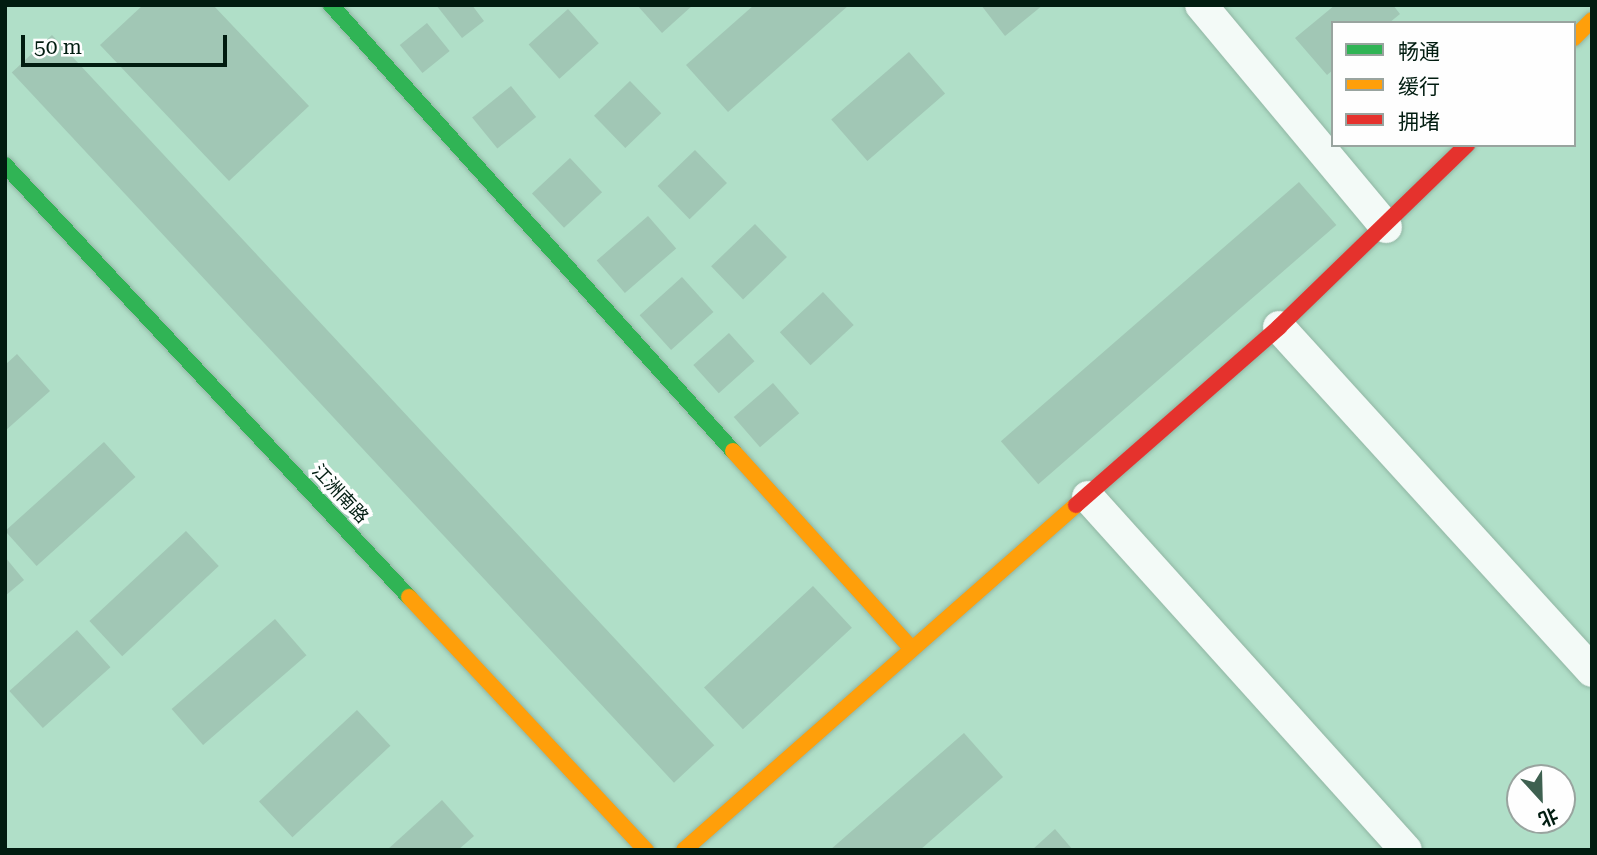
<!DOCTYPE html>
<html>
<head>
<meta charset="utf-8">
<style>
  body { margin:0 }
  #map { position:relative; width:1597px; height:855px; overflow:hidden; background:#b0dfc8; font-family:"Roboto Serif","Noto Sans SC",serif }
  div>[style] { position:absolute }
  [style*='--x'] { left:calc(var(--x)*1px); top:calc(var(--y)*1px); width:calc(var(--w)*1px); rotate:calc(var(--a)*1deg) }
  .building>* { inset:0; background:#a1c7b5; transform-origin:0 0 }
  .roads { filter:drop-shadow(0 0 2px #90b5a3) drop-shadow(0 0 2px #90b5a3) }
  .street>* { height:32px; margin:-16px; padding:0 16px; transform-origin:16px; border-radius:16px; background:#f3faf7 }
  .fast>* { height:16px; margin:-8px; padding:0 8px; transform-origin:8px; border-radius:8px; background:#30b455 }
  .slow>* { height:16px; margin:-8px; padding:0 8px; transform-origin:8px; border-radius:8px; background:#ff9f0a }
  .jam>* { height:16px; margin:-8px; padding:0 8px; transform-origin:8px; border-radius:8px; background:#e5322d }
  span { translate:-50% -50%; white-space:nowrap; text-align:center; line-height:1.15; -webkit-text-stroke:7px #fefefe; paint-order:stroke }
  .street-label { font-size:18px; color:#011c10 }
  .frame { position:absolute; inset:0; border:7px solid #011c10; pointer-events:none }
  .legend { position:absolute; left:1331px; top:21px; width:245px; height:126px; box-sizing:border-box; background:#fefefe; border:2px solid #99a49f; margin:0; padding:9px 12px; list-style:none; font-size:21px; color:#011c10 }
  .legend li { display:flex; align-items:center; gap:14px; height:35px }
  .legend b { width:35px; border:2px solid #99a49f }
  .north { position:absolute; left:1506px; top:764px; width:70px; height:70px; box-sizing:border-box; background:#fefefe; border:2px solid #99a49f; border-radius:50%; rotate:158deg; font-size:19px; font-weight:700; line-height:28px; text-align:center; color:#011c10 }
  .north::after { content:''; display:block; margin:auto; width:24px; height:32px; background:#3e6050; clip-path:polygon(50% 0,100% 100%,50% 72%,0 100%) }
  .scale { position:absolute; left:21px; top:35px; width:206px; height:32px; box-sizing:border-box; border:4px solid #011c10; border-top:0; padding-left:9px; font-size:21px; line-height:24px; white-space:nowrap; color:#011c10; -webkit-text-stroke:5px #fefefe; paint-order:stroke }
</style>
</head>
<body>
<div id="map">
  <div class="building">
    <div style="clip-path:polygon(143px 5px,213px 5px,309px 106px,229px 181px,100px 45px)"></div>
    <div style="clip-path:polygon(436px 5px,472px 5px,484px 21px,462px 38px)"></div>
    <div style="clip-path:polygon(637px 5px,693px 5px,662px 33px)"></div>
    <div style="clip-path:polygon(754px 5px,849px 5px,728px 112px,686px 65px)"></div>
    <div style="clip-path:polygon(981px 5px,1043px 5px,1005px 36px)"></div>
    <div style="clip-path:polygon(1335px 5px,1393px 5px,1400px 14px,1389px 23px,1333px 23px,1333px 70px,1327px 75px,1295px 38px)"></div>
    <div style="left:568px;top:9px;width:46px;height:53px;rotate:48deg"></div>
    <div style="left:427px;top:23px;width:36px;height:35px;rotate:51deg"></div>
    <div style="left:52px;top:35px;width:971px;height:55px;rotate:47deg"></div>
    <div style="left:909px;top:52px;width:55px;height:103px;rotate:49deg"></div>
    <div style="left:630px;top:81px;width:45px;height:50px;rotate:46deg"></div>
    <div style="left:511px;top:86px;width:40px;height:50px;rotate:51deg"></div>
    <div style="left:695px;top:150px;width:46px;height:52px;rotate:46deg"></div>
    <div style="left:570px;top:158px;width:47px;height:52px;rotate:47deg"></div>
    <div style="left:1299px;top:182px;width:57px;height:395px;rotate:49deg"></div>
    <div style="left:648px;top:216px;width:43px;height:68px;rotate:49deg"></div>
    <div style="left:755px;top:224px;width:46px;height:61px;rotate:46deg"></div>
    <div style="left:682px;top:277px;width:47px;height:57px;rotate:48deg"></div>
    <div style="left:823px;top:292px;width:45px;height:59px;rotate:47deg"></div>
    <div style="left:729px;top:333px;width:38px;height:48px;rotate:48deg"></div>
    <div style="clip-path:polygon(17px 354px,50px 391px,5px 431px,5px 365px)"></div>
    <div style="left:773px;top:383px;width:40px;height:52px;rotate:49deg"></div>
    <div style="left:104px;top:442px;width:47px;height:133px;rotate:48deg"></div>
    <div style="left:186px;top:531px;width:48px;height:132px;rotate:47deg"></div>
    <div style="clip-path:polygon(5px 557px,24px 580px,5px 596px)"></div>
    <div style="left:813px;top:586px;width:57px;height:149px;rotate:47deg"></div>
    <div style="left:275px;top:619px;width:48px;height:137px;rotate:49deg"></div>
    <div style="left:77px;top:630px;width:50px;height:91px;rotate:48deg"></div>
    <div style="left:357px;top:710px;width:49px;height:134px;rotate:47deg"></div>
    <div style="clip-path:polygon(964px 733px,1003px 777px,920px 850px,830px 850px)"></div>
    <div style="clip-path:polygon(442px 800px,474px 836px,458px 850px,387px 850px)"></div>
    <div style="clip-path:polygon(1055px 829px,1073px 850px,1032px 850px)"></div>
  </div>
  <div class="roads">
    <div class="street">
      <div style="--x:1201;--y:5;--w:289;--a:50.2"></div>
      <div style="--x:1279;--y:327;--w:465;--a:47.7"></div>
      <div style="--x:1088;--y:497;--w:475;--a:48"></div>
    </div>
    <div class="fast">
      <div style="--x:331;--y:5;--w:600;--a:47.97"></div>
      <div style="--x:5;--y:165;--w:591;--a:46.92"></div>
    </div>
    <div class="slow">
      <div style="--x:1574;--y:38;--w:25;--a:-45"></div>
      <div style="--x:733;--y:451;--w:264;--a:47.9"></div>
      <div style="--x:409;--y:597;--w:347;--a:46.9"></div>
      <div style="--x:684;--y:850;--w:522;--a:-41.35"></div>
    </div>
    <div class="jam">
      <div style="--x:1076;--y:505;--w:270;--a:-41.2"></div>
      <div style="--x:1279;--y:327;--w:262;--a:-44.1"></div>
    </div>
  </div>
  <div class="street-label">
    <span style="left:340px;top:494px;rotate:47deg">江洲南路</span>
  </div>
  <div class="frame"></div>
  <ul class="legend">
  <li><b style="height:9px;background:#30b455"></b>畅通</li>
  <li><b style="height:9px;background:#ff9f0a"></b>缓行</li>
  <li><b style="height:9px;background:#e5322d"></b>拥堵</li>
  </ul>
  <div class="north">北</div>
  <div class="scale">50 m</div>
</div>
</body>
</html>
